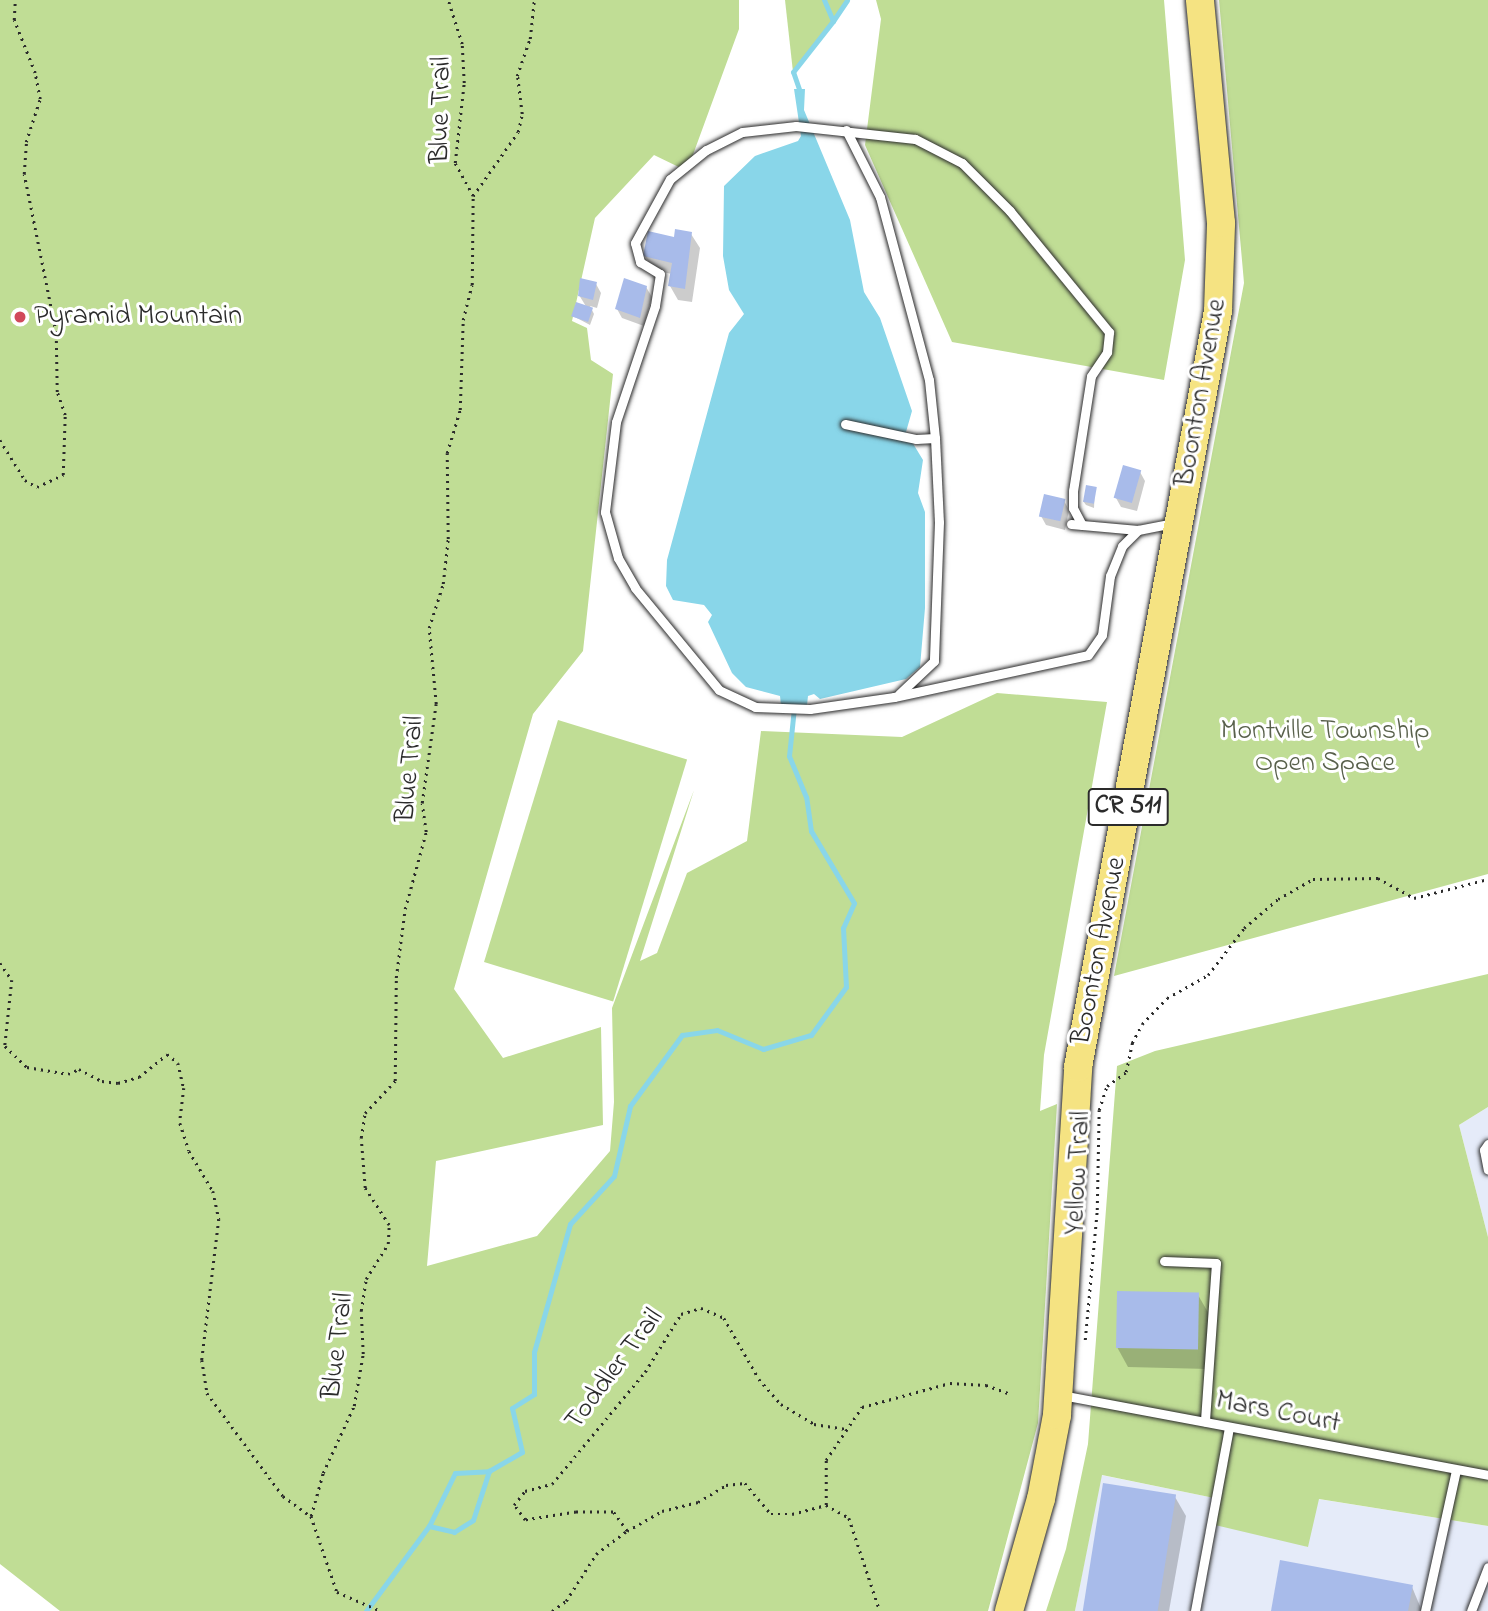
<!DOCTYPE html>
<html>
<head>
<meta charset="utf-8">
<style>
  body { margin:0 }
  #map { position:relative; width:1488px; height:1611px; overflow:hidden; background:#fff; font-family:"Indie Flower",sans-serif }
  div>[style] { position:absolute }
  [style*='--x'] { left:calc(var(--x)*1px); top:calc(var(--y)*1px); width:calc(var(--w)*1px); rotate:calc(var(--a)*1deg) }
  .built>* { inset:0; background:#e5ebf9 }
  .green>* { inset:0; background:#c0dd95; transform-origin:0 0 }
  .water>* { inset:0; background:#89d6e9 }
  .shadow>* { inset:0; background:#0003 }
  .stream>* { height:5px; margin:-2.5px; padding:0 2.5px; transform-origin:2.5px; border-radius:2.5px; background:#89d6e9 }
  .building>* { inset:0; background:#a8bbea; transform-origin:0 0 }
  .path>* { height:2.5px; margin-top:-1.25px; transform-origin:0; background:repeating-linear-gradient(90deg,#2b2b2b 0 2px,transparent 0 7px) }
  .roads { filter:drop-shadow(0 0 2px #2b2b2b) drop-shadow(0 0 2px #2b2b2b) }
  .service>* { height:9px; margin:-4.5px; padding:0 4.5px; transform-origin:4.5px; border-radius:4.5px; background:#fff }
  .primary>* { height:28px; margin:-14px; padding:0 14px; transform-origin:14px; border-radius:14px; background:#f5e382 }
  .dots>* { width:19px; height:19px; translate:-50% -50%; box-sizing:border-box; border:4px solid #fff; border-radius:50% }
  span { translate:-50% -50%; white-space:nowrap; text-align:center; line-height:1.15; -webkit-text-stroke:6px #fff; paint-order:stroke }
  .shield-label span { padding:2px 5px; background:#fff; border:2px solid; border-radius:5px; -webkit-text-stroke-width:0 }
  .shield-label { font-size:26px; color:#2b2b2b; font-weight:700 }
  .street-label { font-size:28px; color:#2b2b2b }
  .poi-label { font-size:28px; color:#2b2b2b }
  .left { translate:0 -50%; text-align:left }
  .park-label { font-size:28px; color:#58604b }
</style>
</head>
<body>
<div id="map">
  <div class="built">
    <div style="clip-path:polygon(1488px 1107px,1488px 1237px,1459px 1125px)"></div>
    <div style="clip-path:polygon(1101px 1475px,1219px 1499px,1307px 1547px,1318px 1499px,1488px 1526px,1488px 1611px,1075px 1611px)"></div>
  </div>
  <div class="green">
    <div style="clip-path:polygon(0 0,739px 0,739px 29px,687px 171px,654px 155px,595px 218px,572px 321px,587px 328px,591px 360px,613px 374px,583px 651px,533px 714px,454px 989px,503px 1058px,601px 1027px,603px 1125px,436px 1161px,427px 1266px,537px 1236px,610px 1151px,614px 1102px,612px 1008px,694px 790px,640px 961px,657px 953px,687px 873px,747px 841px,761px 731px,902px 737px,997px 693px,1107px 702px,1044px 1055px,1040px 1111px,1057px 1104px,1038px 1423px,988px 1611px,60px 1611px,0 1564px)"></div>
    <div style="clip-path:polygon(785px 0,849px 0,793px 72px)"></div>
    <div style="clip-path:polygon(876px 0,1164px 0,1185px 260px,1164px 380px,952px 342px,865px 145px,881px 19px)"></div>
    <div style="clip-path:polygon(1219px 0,1488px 0,1488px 874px,1114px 976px,1244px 283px)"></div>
    <div style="left:558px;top:720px;width:135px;height:253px;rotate:17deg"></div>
    <div style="clip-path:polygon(1488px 974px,1488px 1107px,1459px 1125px,1488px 1237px,1488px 1526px,1319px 1499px,1308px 1547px,1215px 1525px,1219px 1499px,1102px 1475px,1075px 1611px,1046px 1611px,1066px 1549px,1088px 1444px,1117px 1066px,1155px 1051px)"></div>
  </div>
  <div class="water">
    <div style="clip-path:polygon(794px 89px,805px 89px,804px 110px,850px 220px,864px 292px,880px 318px,912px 411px,906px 432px,923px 460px,918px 493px,925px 512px,925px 608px,920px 667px,906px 679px,820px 699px,814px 694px,808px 696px,807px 705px,781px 705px,780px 696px,746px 687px,732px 673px,708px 622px,712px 615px,704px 605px,673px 600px,666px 586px,667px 560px,729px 333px,744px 314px,729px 290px,723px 256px,724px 186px,755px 156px,798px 141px,801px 136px)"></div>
  </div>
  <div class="shadow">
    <div style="clip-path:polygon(691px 234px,700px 248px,692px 302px,678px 300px,670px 286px,672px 274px,653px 270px,645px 256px)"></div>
    <div style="clip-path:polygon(596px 284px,601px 293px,597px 308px,590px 306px,594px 314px,590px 325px,573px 316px,587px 308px,579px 295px)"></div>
    <div style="clip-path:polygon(646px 287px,652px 297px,644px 326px,622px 318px,617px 309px)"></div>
    <div style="clip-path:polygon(1140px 472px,1145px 481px,1137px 511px,1121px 507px,1116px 498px)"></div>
    <div style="clip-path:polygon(1095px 488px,1094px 508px,1086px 505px,1083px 501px)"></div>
    <div style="clip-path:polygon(1064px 501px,1069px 510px,1065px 530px,1046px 525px,1041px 516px)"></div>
    <div style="clip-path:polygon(1198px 1295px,1209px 1314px,1208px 1369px,1128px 1367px,1117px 1347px)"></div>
    <div style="clip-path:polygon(1175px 1497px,1186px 1516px,1169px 1611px,1083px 1611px)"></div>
    <div style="clip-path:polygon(1412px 1587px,1422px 1611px,1272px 1611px)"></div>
  </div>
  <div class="stream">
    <div style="--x:833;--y:21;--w:25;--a:-56"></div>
    <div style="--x:799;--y:89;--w:18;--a:-109"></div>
    <div style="--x:793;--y:72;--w:65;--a:-51.9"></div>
    <div style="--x:833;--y:21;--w:23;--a:-113"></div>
    <div style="--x:429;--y:1526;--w:59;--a:-63.9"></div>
    <div style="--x:455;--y:1473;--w:34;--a:-3"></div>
    <div style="--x:366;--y:1611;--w:106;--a:-53.5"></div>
    <div style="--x:429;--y:1526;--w:26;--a:13"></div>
    <div style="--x:454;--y:1532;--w:22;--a:-32"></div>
    <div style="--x:473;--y:1520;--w:52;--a:-71.9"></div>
    <div style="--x:489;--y:1471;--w:38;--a:-30"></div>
    <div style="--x:522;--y:1452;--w:45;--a:-102.8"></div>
    <div style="--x:512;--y:1408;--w:26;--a:-32"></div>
    <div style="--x:534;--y:1394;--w:42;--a:-90"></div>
    <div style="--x:534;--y:1352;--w:133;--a:-74.3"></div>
    <div style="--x:570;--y:1224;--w:65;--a:-47.5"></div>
    <div style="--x:614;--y:1176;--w:72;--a:-77.1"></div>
    <div style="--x:630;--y:1106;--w:88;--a:-53.8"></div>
    <div style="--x:682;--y:1035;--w:35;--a:-8"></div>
    <div style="--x:717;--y:1030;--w:50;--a:22.4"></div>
    <div style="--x:763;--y:1049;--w:50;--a:-16.3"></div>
    <div style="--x:811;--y:1035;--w:59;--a:-53.9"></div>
    <div style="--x:846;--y:987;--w:59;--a:-92.9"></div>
    <div style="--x:843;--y:928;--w:27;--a:-66"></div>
    <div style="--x:854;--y:903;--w:84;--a:-120.8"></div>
    <div style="--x:811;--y:831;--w:34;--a:-98"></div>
    <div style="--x:806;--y:797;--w:44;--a:-112.5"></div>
    <div style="--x:789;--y:756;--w:48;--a:-84.1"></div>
  </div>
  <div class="building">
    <div style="clip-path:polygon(675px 229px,692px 232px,685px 289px,668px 286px,672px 263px,643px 256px,648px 231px,674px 237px)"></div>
    <div style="clip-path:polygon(580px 278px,597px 282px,593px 300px,578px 296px)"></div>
    <div style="clip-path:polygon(624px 278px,647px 286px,640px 318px,615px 309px)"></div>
    <div style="left:576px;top:302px;width:18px;height:15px;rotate:19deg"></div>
    <div style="left:1123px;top:465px;width:19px;height:34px;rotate:16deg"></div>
    <div style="left:1086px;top:485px;width:11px;height:17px;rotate:10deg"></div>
    <div style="left:1044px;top:494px;width:22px;height:23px;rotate:13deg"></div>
    <div style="left:1117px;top:1291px;width:82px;height:57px;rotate:1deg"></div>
    <div style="left:1103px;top:1483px;width:74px;height:130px;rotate:9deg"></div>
    <div style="clip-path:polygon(1280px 1560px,1413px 1585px,1408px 1611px,1271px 1611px)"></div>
  </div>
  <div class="path">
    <div style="--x:473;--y:196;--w:78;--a:-54.9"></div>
    <div style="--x:518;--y:132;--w:18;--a:-77"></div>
    <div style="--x:522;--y:114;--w:38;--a:-97"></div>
    <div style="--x:517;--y:76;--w:39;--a:-71"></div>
    <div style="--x:530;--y:39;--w:39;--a:-84"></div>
    <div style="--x:0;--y:440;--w:47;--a:58"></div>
    <div style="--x:25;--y:480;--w:14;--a:30"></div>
    <div style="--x:37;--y:487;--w:29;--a:-25"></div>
    <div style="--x:63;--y:475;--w:60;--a:-88.1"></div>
    <div style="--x:65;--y:415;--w:24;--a:-109"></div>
    <div style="--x:57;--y:392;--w:59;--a:-91"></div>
    <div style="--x:56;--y:333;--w:162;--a:-101.4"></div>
    <div style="--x:24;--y:174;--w:32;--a:-86"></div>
    <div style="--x:26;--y:142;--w:45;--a:-72"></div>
    <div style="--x:40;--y:99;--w:26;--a:-101"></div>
    <div style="--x:35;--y:73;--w:57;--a:-111.6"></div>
    <div style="--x:14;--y:20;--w:20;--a:-87"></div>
    <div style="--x:0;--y:963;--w:21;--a:55"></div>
    <div style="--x:12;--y:980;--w:66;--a:96.1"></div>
    <div style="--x:5;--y:1046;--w:30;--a:44"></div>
    <div style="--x:27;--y:1067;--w:42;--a:9.7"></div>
    <div style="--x:68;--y:1074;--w:12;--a:-24"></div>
    <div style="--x:79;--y:1069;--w:26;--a:28"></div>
    <div style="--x:102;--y:1081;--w:16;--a:7"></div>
    <div style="--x:118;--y:1083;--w:22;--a:-16"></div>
    <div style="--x:139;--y:1077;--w:36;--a:-39"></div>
    <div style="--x:167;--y:1054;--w:14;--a:39"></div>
    <div style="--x:178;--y:1063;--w:26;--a:77"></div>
    <div style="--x:184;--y:1088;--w:35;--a:97"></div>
    <div style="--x:180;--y:1123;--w:29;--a:72"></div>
    <div style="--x:189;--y:1151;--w:47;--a:59"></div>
    <div style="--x:213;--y:1191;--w:29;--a:78"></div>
    <div style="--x:219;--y:1219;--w:142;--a:96.9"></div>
    <div style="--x:202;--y:1360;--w:33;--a:81"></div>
    <div style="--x:207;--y:1393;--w:128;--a:53.6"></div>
    <div style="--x:283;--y:1496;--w:34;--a:36"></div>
    <div style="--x:311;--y:1516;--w:80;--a:71.1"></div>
    <div style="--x:337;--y:1592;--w:48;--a:23.4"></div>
    <div style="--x:1085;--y:1340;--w:131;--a:-84.7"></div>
    <div style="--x:1097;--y:1210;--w:100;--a:-88.9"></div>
    <div style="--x:1099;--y:1110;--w:25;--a:-72"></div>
    <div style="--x:1107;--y:1086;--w:24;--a:-36"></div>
    <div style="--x:1126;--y:1072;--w:30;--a:-78"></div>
    <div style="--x:1132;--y:1043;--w:21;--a:-62"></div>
    <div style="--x:1142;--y:1024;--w:36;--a:-46"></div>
    <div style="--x:1167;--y:998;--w:47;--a:-29.3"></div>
    <div style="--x:1208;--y:975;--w:59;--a:-52.5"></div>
    <div style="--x:1244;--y:928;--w:45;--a:-40.5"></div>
    <div style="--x:1278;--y:899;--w:40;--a:-29.7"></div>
    <div style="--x:1313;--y:879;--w:65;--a:-0.9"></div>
    <div style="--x:1378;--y:878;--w:41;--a:29.1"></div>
    <div style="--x:1414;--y:898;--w:76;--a:-14.4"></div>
    <div style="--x:826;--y:1505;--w:45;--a:-90"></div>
    <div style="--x:826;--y:1460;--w:64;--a:-55.8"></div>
    <div style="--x:862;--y:1407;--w:91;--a:-15.3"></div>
    <div style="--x:950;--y:1383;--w:36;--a:3"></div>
    <div style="--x:986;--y:1385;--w:27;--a:20"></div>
    <div style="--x:311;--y:1516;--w:45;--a:-74.4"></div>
    <div style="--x:323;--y:1473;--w:74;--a:-65.2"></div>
    <div style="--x:354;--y:1406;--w:53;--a:-80.2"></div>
    <div style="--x:363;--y:1354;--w:43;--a:-92.7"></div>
    <div style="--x:361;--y:1311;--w:32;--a:-81"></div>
    <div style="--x:366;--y:1279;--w:41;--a:-57.8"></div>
    <div style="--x:388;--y:1244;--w:19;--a:-87"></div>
    <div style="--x:389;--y:1225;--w:44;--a:-123"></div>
    <div style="--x:365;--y:1188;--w:50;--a:-94.6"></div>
    <div style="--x:361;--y:1138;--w:25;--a:-81"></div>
    <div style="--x:365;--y:1113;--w:44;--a:-46.8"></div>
    <div style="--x:395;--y:1081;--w:103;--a:-89.4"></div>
    <div style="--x:396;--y:978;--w:70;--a:-82.6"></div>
    <div style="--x:405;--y:909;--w:80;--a:-74.7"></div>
    <div style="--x:426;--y:832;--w:29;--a:-98"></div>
    <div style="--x:422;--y:803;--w:100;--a:-82"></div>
    <div style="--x:436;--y:704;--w:76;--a:-95.3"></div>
    <div style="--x:429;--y:628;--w:46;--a:-72.3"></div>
    <div style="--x:443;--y:584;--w:45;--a:-83.7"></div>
    <div style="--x:448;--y:539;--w:86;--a:-90.7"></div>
    <div style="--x:447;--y:453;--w:45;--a:-73.2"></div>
    <div style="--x:460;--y:410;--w:90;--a:-88.1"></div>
    <div style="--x:463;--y:320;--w:36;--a:-76"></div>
    <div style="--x:472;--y:285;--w:89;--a:-89.4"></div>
    <div style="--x:473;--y:196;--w:38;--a:-119"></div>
    <div style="--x:455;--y:163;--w:81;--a:-83.6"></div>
    <div style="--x:464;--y:83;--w:39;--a:-93"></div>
    <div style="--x:462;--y:44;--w:46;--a:-107.7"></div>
    <div style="--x:627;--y:1531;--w:24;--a:-126"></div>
    <div style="--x:613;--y:1512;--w:37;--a:180"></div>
    <div style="--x:576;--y:1512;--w:52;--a:171.1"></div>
    <div style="--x:525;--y:1520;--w:19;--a:-126"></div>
    <div style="--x:514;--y:1505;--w:18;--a:-52"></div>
    <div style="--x:525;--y:1491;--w:28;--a:-15"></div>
    <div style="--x:552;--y:1484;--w:146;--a:-50.3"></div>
    <div style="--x:645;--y:1372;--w:68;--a:-58.2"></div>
    <div style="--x:681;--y:1314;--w:21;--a:-17"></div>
    <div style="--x:701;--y:1308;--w:25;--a:23"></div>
    <div style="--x:724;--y:1318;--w:70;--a:60.2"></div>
    <div style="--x:759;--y:1379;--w:33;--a:49"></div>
    <div style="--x:781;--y:1404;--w:39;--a:31"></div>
    <div style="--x:814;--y:1424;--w:31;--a:9"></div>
    <div style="--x:552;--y:1611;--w:17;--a:-36"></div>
    <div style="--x:566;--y:1601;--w:56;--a:-57.4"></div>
    <div style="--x:596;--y:1554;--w:39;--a:-37"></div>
    <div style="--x:627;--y:1531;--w:40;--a:-29.7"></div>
    <div style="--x:662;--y:1511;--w:37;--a:-14"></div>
    <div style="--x:698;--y:1502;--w:33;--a:-31"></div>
    <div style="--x:726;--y:1485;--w:19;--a:-6"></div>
    <div style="--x:745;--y:1483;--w:40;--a:50"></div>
    <div style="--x:771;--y:1514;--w:21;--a:0"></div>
    <div style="--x:792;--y:1514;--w:35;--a:-15"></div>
    <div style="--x:826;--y:1505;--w:26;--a:29"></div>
    <div style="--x:849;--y:1518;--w:98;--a:71.6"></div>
  </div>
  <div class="roads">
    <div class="service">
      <div style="--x:846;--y:130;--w:75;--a:63.1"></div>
      <div style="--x:880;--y:197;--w:189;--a:75"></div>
      <div style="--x:929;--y:380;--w:58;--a:84.1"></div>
      <div style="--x:935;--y:438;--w:84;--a:87.3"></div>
      <div style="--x:939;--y:522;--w:139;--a:92.1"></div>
      <div style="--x:934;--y:661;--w:48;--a:136.7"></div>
      <div style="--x:845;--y:424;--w:73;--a:11.9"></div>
      <div style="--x:916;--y:439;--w:19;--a:-3"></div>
      <div style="--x:1071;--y:524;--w:67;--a:5.1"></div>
      <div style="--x:1138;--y:530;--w:37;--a:-11"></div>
      <div style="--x:1082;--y:525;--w:19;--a:-118"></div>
      <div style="--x:1073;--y:508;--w:17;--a:-90"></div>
      <div style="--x:1073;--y:491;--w:116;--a:-81.1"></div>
      <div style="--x:1091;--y:376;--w:29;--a:-56"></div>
      <div style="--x:1107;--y:352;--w:20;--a:-84"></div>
      <div style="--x:1109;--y:332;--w:156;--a:-129.3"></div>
      <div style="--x:1010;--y:211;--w:68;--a:-135"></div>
      <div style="--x:962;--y:163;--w:53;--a:-152.9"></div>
      <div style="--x:915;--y:139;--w:120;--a:-173.8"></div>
      <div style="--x:796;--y:126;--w:54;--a:173.7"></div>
      <div style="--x:742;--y:132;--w:40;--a:153.4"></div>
      <div style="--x:706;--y:150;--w:46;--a:141.1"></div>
      <div style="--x:670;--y:179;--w:73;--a:118.7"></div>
      <div style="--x:635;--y:243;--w:20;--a:75"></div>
      <div style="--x:640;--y:262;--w:23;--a:31"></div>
      <div style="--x:660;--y:274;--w:32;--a:99"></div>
      <div style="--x:655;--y:306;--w:122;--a:108.6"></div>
      <div style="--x:616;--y:422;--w:91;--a:97"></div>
      <div style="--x:605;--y:512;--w:48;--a:74.2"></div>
      <div style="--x:618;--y:558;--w:34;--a:60"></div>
      <div style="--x:635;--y:588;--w:132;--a:50.5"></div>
      <div style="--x:719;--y:690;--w:40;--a:25"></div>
      <div style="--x:755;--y:707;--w:55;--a:2.1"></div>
      <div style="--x:810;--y:709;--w:85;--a:-8.1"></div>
      <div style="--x:894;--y:697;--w:198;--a:-12.2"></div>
      <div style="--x:1088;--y:655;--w:24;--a:-55"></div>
      <div style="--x:1102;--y:635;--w:60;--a:-82.3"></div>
      <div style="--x:1110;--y:576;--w:32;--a:-68"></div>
      <div style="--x:1122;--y:546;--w:23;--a:-45"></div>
      <div style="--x:1488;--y:1144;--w:7;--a:124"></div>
      <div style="--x:1484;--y:1150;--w:20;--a:79"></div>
      <div style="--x:1164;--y:1261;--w:52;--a:2.2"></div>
      <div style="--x:1216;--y:1263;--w:159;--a:94"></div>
      <div style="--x:1061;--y:1395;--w:434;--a:10.6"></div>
      <div style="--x:1195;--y:1611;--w:187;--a:-79.5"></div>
      <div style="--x:1425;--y:1611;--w:144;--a:-77.6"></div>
      <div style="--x:1471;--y:1611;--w:47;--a:-68.9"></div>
    </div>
    <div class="primary">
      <div style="--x:1009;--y:1611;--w:116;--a:-74.1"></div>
      <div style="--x:1041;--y:1499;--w:86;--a:-79.2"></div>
      <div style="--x:1057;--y:1415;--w:349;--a:-86.5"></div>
      <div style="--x:1078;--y:1067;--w:769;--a:-79.51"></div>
      <div style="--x:1218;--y:311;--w:88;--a:-88"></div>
      <div style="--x:1221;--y:223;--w:224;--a:-95.4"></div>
    </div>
  </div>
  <div class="dots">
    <div style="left:20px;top:317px;background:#d1495b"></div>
  </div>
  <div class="shield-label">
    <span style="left:1128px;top:807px">CR 511</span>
  </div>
  <div class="street-label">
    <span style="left:442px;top:110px;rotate:-89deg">Blue Trail</span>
    <span style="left:1202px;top:393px;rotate:-80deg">Boonton Avenue</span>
    <span style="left:411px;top:769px;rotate:-85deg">Blue Trail</span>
    <span style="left:1100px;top:951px;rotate:-79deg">Boonton Avenue</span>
    <span style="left:1079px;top:1173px;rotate:-87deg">Yellow Trail</span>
    <span style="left:339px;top:1346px;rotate:-83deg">Blue Trail</span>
    <span style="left:615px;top:1370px;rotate:-53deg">Toddler Trail</span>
    <span style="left:1278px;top:1413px;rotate:11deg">Mars Court</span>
  </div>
  <div class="poi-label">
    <span class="left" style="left:34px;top:317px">Pyramid Mountain</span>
  </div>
  <div class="park-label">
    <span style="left:1325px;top:748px">Montville Township<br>Open Space</span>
  </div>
</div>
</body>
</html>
